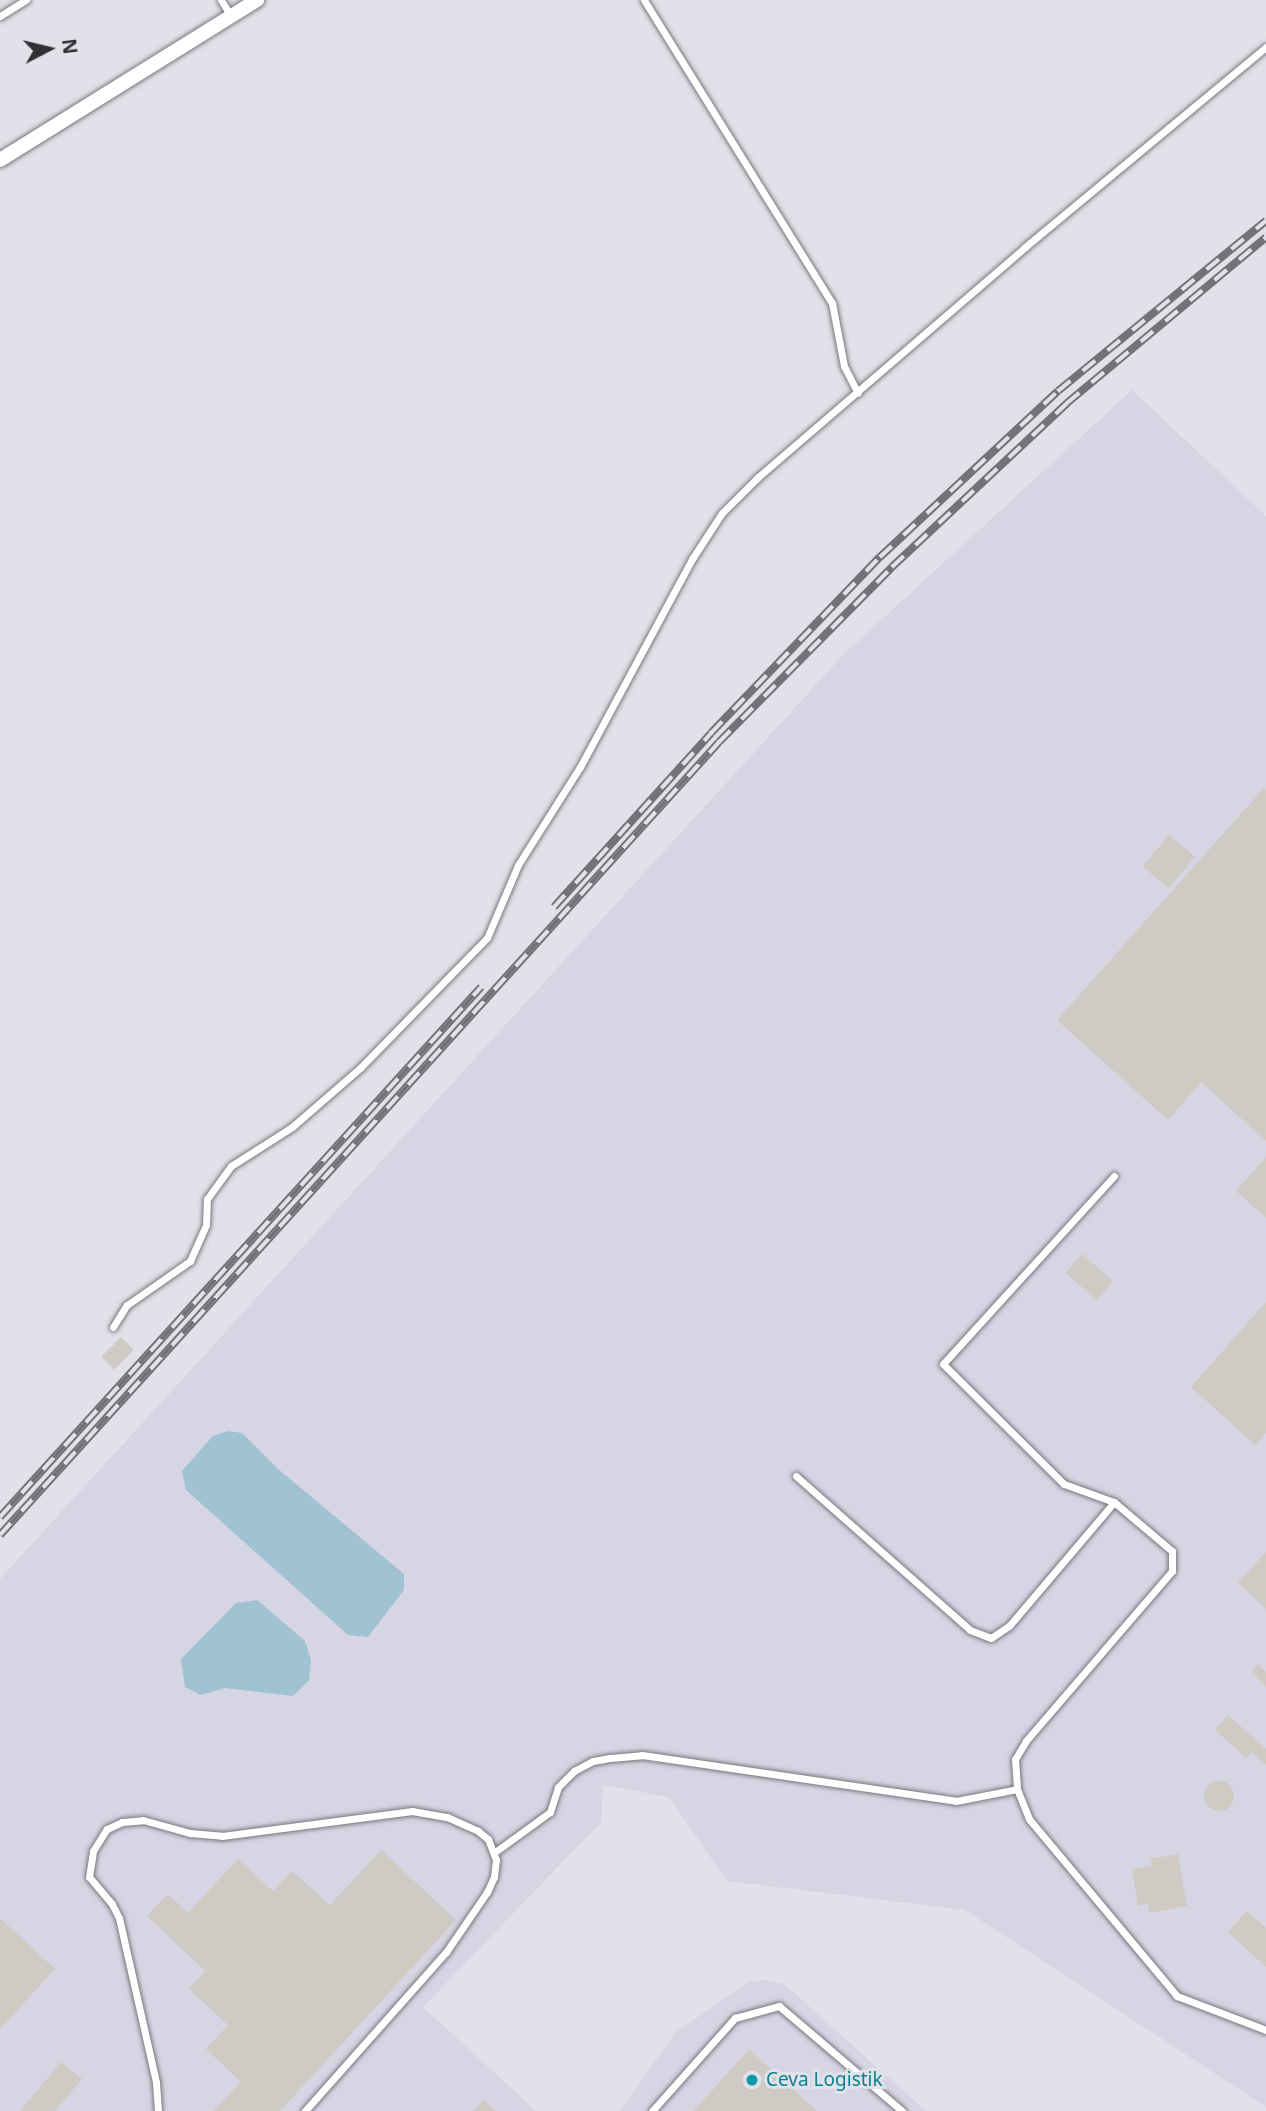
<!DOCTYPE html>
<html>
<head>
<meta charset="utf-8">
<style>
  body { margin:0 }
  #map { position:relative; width:1266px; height:2111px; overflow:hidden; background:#e1e1e9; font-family:"Noto Sans",sans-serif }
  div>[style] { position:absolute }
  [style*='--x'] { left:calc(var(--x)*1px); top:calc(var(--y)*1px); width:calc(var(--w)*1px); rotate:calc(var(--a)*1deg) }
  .built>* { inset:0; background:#d5d5e4 }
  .water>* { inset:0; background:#a0c2d2 }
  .building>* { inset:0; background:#d0cac4; transform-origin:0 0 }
  .round { border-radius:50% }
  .roads { filter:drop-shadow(0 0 2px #78787f) drop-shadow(0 0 2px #78787f) }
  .lane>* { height:7px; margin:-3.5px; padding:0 3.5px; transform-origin:3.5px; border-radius:3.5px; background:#fff }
  .street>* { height:14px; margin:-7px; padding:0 7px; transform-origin:7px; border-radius:7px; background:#fff }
  .rail>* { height:8px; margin-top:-4px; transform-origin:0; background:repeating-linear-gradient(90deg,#e1e1e9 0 16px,#727277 0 32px); box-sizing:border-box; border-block:2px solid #727277 }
  .dots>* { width:19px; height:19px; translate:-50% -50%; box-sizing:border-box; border:4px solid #e1e1e9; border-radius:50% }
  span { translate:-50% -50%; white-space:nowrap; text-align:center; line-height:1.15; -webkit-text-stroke:6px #e1e1e9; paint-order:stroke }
  .culture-label { font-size:19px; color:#0d838f }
  .left { translate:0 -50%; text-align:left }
  .north { position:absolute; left:14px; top:14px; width:70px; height:70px; -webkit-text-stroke:5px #e1e1e9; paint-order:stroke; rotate:83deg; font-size:19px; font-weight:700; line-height:28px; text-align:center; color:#313134 }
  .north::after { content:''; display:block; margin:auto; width:24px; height:32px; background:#313134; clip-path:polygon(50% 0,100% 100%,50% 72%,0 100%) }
</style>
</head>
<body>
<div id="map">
  <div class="built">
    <div style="clip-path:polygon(1132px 390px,1266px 516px,1266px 2107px,965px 1910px,727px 1881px,669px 1797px,603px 1785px,601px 1822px,423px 2007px,536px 2111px,0 2111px,0 1579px,844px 654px)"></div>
    <div style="clip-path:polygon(764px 1980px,784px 1984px,926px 2111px,620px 2111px,675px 2033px,748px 1982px)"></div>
  </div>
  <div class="water">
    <div style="clip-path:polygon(228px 1431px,242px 1433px,278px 1469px,404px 1574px,404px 1590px,368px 1637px,348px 1635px,186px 1490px,182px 1471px,213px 1436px)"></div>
    <div style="clip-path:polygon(257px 1600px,305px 1641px,311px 1660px,309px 1680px,293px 1696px,225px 1688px,201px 1695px,185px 1687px,181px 1659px,236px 1603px)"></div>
  </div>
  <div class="building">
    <div style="clip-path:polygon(1264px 788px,1266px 790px,1266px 1141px,1201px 1082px,1168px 1120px,1057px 1020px)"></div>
    <div style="left:1169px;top:835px;width:34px;height:41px;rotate:40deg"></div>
    <div style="clip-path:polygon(1266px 1157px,1266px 1218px,1236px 1191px)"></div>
    <div style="left:1082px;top:1254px;width:41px;height:25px;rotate:41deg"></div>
    <div style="clip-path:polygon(1266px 1302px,1266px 1433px,1255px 1445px,1191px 1387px)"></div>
    <div style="left:121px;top:1337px;width:18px;height:28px;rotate:45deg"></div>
    <div style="clip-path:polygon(1266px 1552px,1266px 1609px,1238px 1583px)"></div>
    <div style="clip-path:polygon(1258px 1664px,1266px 1672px,1266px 1686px,1251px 1672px)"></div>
    <div style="clip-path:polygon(1228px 1715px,1266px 1749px,1266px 1765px,1252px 1752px,1246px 1758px,1215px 1730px)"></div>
    <div class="round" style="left:1204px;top:1781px;width:30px;height:30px"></div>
    <div style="clip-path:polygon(381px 1850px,456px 1920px,280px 2111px,214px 2111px,241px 2082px,206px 2049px,228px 2025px,189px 1989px,205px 1971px,147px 1916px,168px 1894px,188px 1913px,238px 1859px,273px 1891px,292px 1871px,330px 1905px)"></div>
    <div style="clip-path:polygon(1178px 1854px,1187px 1906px,1149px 1913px,1148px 1904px,1138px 1906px,1132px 1869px,1152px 1866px,1150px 1859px)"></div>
    <div style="clip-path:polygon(1247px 1911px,1266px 1928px,1266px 1967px,1228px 1932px)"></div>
    <div style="clip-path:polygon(0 1918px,55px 1969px,0 2029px)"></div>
    <div style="clip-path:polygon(749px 2049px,817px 2111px,694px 2111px)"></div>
    <div style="clip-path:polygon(61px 2062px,82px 2079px,55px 2111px,20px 2111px)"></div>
    <div style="clip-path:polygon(484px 2100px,496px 2111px,473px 2111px)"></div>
  </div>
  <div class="roads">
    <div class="lane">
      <div style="--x:221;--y:0;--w:19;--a:58"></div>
      <div style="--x:644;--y:0;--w:357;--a:58.2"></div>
      <div style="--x:832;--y:303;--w:64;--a:79.2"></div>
      <div style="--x:844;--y:366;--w:30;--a:63"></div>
      <div style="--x:0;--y:16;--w:31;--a:-32"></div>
      <div style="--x:1114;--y:1176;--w:254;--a:132.3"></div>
      <div style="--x:943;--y:1364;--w:170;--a:44.8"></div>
      <div style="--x:1064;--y:1484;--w:53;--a:19.8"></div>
      <div style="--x:1114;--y:1502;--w:76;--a:40.2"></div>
      <div style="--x:1172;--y:1551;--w:20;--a:90"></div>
      <div style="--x:1172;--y:1571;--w:224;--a:130.7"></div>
      <div style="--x:1026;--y:1741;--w:21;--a:121"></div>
      <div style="--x:1015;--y:1759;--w:30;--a:86"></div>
      <div style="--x:1017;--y:1789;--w:32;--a:68"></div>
      <div style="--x:1029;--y:1819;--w:231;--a:50.1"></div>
      <div style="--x:1177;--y:1996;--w:95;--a:20.9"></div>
      <div style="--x:113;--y:1327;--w:26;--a:-58"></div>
      <div style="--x:127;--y:1305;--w:77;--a:-34.9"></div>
      <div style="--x:190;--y:1261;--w:39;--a:-66"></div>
      <div style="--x:206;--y:1225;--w:26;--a:-88"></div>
      <div style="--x:207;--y:1199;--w:41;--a:-54"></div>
      <div style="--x:231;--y:1166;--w:72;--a:-32.6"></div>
      <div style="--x:292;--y:1127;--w:91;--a:-41"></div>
      <div style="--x:361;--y:1067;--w:180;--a:-45.7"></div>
      <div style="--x:487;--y:938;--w:79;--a:-67"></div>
      <div style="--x:518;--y:865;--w:116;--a:-57.7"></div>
      <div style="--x:580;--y:767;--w:236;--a:-61.7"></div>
      <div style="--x:692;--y:559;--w:55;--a:-56.9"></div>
      <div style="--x:722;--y:513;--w:51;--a:-45"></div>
      <div style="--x:758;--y:477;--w:352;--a:-40.7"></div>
      <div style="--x:1025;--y:247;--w:313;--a:-39.7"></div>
      <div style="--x:796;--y:1476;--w:232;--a:41.5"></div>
      <div style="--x:970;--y:1630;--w:22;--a:21"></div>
      <div style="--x:991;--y:1638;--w:22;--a:-34"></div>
      <div style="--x:1009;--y:1626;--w:162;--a:-49.7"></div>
      <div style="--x:495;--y:1852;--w:68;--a:-36"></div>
      <div style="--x:550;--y:1812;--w:26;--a:-72"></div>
      <div style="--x:558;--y:1787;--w:23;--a:-45"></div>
      <div style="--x:574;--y:1771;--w:21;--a:-28"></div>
      <div style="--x:593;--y:1761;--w:17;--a:-10"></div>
      <div style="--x:610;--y:1758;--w:32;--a:-5"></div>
      <div style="--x:642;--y:1755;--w:317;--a:8.3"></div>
      <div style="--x:956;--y:1801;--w:62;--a:-11.1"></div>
      <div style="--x:158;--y:2111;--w:29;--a:-94"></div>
      <div style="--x:156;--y:2082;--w:168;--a:-102.7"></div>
      <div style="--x:119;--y:1918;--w:16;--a:-117"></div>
      <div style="--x:112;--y:1904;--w:35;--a:-130"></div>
      <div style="--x:89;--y:1877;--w:26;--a:-81"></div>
      <div style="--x:93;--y:1851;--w:26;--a:-58"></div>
      <div style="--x:107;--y:1829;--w:17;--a:-25"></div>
      <div style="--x:122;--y:1822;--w:21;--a:-5"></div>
      <div style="--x:143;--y:1820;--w:49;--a:15.5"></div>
      <div style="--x:190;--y:1833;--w:32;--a:5"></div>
      <div style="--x:222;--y:1836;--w:192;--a:-7.5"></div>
      <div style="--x:412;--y:1811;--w:36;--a:10"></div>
      <div style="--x:447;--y:1817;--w:34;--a:24"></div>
      <div style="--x:478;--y:1831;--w:13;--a:39"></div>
      <div style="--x:488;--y:1839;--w:22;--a:69"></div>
      <div style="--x:496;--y:1860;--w:17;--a:97"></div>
      <div style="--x:494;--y:1877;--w:17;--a:115"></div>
      <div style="--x:487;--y:1892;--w:73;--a:124.3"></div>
      <div style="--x:446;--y:1952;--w:213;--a:131.6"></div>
      <div style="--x:652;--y:2111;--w:125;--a:-48.3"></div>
      <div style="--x:735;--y:2018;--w:46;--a:-15.3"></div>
      <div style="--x:779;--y:2006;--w:162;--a:40.5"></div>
    </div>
    <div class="street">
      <div style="--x:0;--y:160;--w:303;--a:-31.9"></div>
    </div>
  </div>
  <div class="rail">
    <div style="--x:554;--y:907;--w:234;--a:-47.9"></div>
    <div style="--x:711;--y:733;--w:244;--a:-46.2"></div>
    <div style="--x:880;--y:557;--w:243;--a:-43"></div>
    <div style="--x:1058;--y:391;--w:269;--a:-39.3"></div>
    <div style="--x:0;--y:1517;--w:716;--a:-47.77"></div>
    <div style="--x:0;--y:1535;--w:1070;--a:-47.8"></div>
    <div style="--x:719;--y:742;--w:246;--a:-45.3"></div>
    <div style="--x:892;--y:567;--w:240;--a:-43.1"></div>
    <div style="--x:1067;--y:403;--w:259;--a:-39.8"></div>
  </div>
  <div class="dots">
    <div style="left:752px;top:2080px;background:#0f9aa8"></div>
  </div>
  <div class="culture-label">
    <span class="left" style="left:766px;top:2080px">Ceva Logistik</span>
  </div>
  <div class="north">N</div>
</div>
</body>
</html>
